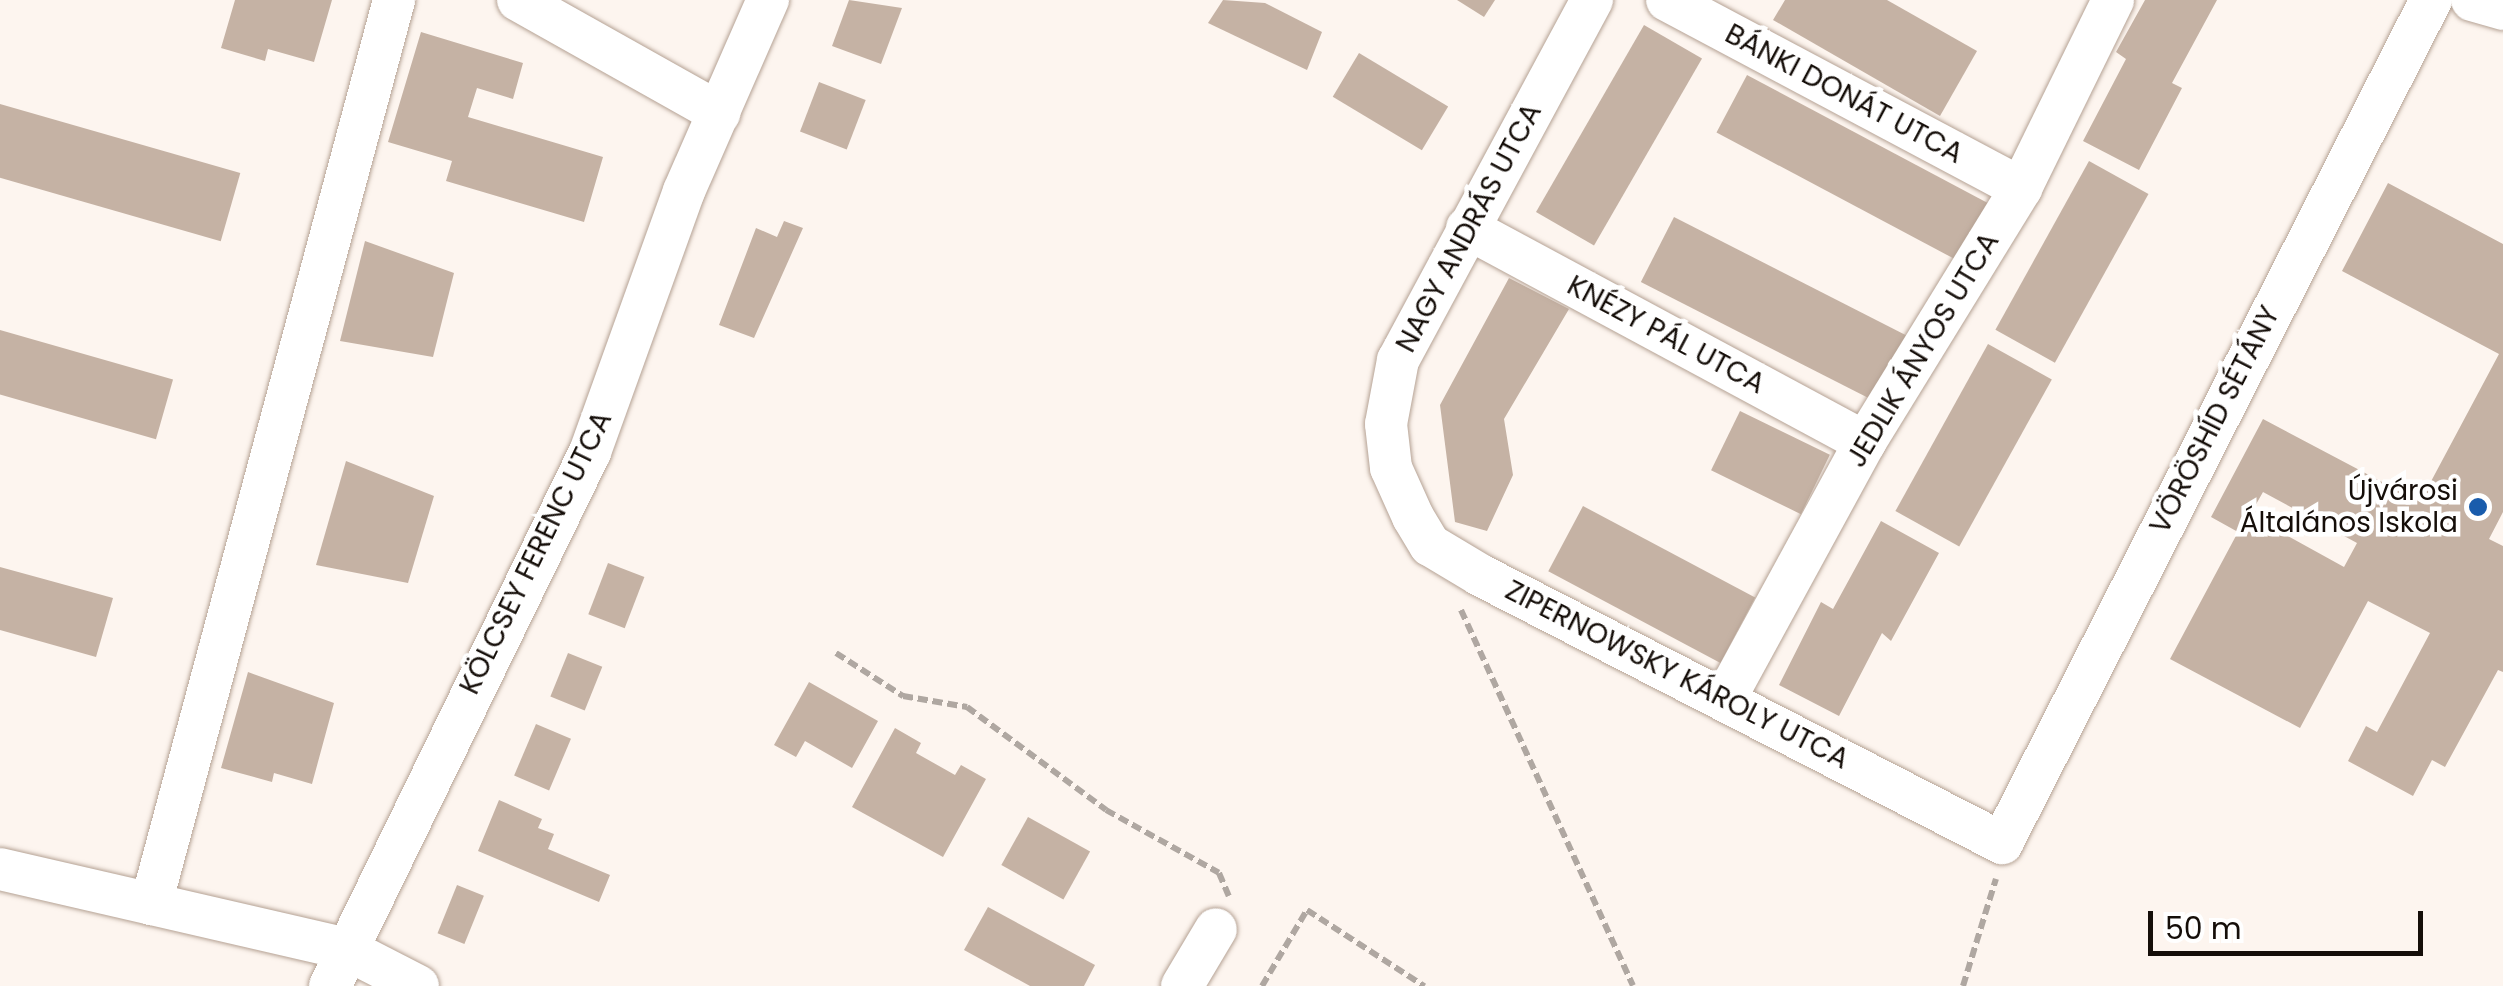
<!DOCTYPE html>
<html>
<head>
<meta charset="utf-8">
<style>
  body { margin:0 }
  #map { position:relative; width:2503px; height:986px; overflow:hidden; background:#fdf5ef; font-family:Poppins,sans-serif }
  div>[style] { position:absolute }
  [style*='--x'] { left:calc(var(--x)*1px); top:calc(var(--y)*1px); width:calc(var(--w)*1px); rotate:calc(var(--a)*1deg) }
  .building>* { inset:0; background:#c5b2a4; transform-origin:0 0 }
  .path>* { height:6px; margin-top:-3px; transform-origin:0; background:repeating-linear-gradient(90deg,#afa7a1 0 10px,transparent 0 15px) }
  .roads { filter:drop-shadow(0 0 2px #b5a294) drop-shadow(0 0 2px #b5a294) }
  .minor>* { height:42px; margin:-21px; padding:0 21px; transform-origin:21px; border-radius:21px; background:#fff }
  .dots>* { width:28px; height:28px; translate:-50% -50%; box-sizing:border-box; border:5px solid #fff; border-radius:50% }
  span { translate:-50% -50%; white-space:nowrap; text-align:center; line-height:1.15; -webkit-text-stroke:9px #fff; paint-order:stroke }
  .street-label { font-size:28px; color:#150e09 }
  .poi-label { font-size:28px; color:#150e09 }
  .right { translate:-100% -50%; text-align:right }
  .scale { position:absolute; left:2148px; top:911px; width:275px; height:45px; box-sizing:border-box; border:5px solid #150e09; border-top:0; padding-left:12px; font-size:30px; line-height:35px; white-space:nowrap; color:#150e09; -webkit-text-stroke:8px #fff; paint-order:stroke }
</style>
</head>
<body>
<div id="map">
  <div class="building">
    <div style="clip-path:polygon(235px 0,332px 0,314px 62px,268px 49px,265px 61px,221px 48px)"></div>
    <div style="clip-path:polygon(849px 0,902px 8px,881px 64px,832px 46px)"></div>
    <div style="clip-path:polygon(1223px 0,1265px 3px,1322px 32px,1307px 70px,1208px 23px)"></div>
    <div style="clip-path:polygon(1457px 0,1495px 0,1484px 17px)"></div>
    <div style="clip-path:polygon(1785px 0,1887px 0,1977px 51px,1940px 116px,1773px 20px)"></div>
    <div style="clip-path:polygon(2145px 0,2217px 0,2172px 83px,2182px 88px,2139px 170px,2083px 141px,2126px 59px,2116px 52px)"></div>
    <div style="left:1644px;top:25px;width:67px;height:216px;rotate:30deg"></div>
    <div style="clip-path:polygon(421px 32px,523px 63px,513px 99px,477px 88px,468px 117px,603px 157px,584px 222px,446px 181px,452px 161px,388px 142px)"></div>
    <div style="left:1359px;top:53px;width:104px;height:51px;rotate:31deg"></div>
    <div style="left:1747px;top:75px;width:279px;height:65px;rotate:28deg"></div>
    <div style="left:819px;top:82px;width:50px;height:53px;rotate:21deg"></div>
    <div style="left:0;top:104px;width:250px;height:71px;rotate:16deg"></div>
    <div style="left:2089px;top:161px;width:68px;height:193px;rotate:29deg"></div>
    <div style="clip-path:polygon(evenodd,2388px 183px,2503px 244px,2503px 512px,2489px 539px,2503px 546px,2503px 672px,2498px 670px,2445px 767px,2432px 760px,2413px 796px,2348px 761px,2366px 726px,2377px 732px,2430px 633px,2368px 601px,2300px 728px,2170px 659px,2238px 532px,2211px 517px,2263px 419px,2420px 502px,2499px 354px,2342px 271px,2388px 183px,2263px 492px,2357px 543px,2344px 567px,2250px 515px,2263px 492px)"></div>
    <div style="left:1674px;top:217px;width:267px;height:73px;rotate:27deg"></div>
    <div style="clip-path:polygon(784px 221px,803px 228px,754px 338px,719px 325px,756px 228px,777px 237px)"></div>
    <div style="clip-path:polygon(365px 241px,454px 273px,433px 357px,340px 341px)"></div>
    <div style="clip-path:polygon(1509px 278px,1569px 309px,1504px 419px,1513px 475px,1487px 531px,1455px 522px,1440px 405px)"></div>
    <div style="left:0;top:330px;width:180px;height:62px;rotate:16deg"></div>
    <div style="left:1988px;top:344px;width:73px;height:191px;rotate:29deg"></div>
    <div style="left:1740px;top:411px;width:100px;height:66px;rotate:26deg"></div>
    <div style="clip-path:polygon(346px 461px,434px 496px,408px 583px,316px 565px)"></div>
    <div style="left:1583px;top:506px;width:195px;height:74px;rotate:28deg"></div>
    <div style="clip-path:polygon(1881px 521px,1939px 553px,1891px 641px,1882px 633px,1839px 716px,1779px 685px,1821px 602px,1833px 609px)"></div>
    <div style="left:608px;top:563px;width:39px;height:55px;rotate:21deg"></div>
    <div style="clip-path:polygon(0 567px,113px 598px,96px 657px,0 630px)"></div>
    <div style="left:568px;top:653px;width:37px;height:47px;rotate:22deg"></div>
    <div style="clip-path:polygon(248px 672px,334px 703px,312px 784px,274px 773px,272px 782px,221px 768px)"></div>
    <div style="clip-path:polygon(809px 682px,878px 721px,852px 768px,805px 741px,796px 757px,774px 745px)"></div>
    <div style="left:536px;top:724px;width:38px;height:56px;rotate:23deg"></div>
    <div style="clip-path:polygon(895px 728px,921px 743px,916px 753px,955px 775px,961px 765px,986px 779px,943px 857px,852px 807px)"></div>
    <div style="clip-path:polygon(499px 800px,542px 819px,538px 828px,554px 834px,548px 849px,610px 875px,599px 902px,478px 851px)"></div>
    <div style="left:1028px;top:817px;width:71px;height:55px;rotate:29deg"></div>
    <div style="left:457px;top:885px;width:29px;height:52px;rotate:22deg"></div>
    <div style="clip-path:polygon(988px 907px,1095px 965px,1084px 986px,1030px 986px,964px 950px)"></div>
  </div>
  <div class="path">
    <div style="--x:1461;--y:610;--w:413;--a:65.4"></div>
    <div style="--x:836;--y:653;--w:80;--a:32.7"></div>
    <div style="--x:903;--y:696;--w:65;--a:9.8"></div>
    <div style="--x:967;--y:707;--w:173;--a:36.5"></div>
    <div style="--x:1106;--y:810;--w:129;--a:29.1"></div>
    <div style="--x:1219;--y:873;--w:25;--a:67"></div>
    <div style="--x:1262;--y:986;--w:88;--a:-59.4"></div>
    <div style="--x:1307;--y:910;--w:140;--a:33"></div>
    <div style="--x:1963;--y:986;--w:112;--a:-72.9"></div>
  </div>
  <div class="roads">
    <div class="minor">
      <div style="--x:518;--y:0;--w:231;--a:29.3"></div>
      <div style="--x:1592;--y:0;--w:409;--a:118.3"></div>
      <div style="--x:1398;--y:360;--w:65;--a:100.6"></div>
      <div style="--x:1386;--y:424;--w:44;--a:83.5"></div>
      <div style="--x:1391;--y:468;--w:54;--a:65.8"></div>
      <div style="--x:1413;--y:517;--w:33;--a:59"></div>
      <div style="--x:1430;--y:545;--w:58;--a:31"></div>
      <div style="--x:1480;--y:575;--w:587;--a:27.18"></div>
      <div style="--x:2002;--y:843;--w:946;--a:-63.03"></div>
      <div style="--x:1667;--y:0;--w:401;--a:28"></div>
      <div style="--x:2472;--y:0;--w:32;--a:16"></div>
      <div style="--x:1467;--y:228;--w:452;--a:28.3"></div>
      <div style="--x:1726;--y:697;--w:290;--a:-61.4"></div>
      <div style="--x:1865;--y:442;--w:298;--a:-58.4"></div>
      <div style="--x:2021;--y:188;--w:209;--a:-63.9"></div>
      <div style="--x:0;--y:869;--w:355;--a:13"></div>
      <div style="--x:346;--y:949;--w:81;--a:27.2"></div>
      <div style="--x:151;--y:904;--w:936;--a:-74.95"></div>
      <div style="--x:330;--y:986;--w:594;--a:-64.04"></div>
      <div style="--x:590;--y:452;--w:277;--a:-70.2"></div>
      <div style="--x:684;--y:191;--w:209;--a:-66.3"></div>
      <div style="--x:1182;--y:986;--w:66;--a:-59.2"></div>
    </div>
  </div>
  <div class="dots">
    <div style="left:2478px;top:507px;background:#195cac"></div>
  </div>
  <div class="street-label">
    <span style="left:1844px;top:94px;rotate:28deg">BÁNKI DONÁT UTCA</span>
    <span style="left:1469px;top:228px;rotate:-62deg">NAGY ANDRÁS UTCA</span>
    <span style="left:1666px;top:335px;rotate:28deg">KNÉZY PÁL UTCA</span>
    <span style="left:1923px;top:350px;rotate:-59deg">JEDLIK ÁNYOS UTCA</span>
    <span style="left:2215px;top:420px;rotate:-63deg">VÖRÖSHÍD SÉTÁNY</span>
    <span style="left:536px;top:553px;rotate:-64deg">KÖLCSEY FERENC UTCA</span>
    <span style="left:1677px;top:675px;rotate:27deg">ZIPERNOWSKY KÁROLY UTCA</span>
  </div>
  <div class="poi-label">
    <span class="right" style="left:2458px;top:507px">Újvárosi<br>Általános Iskola</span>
  </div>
  <div class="scale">50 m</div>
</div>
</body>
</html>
